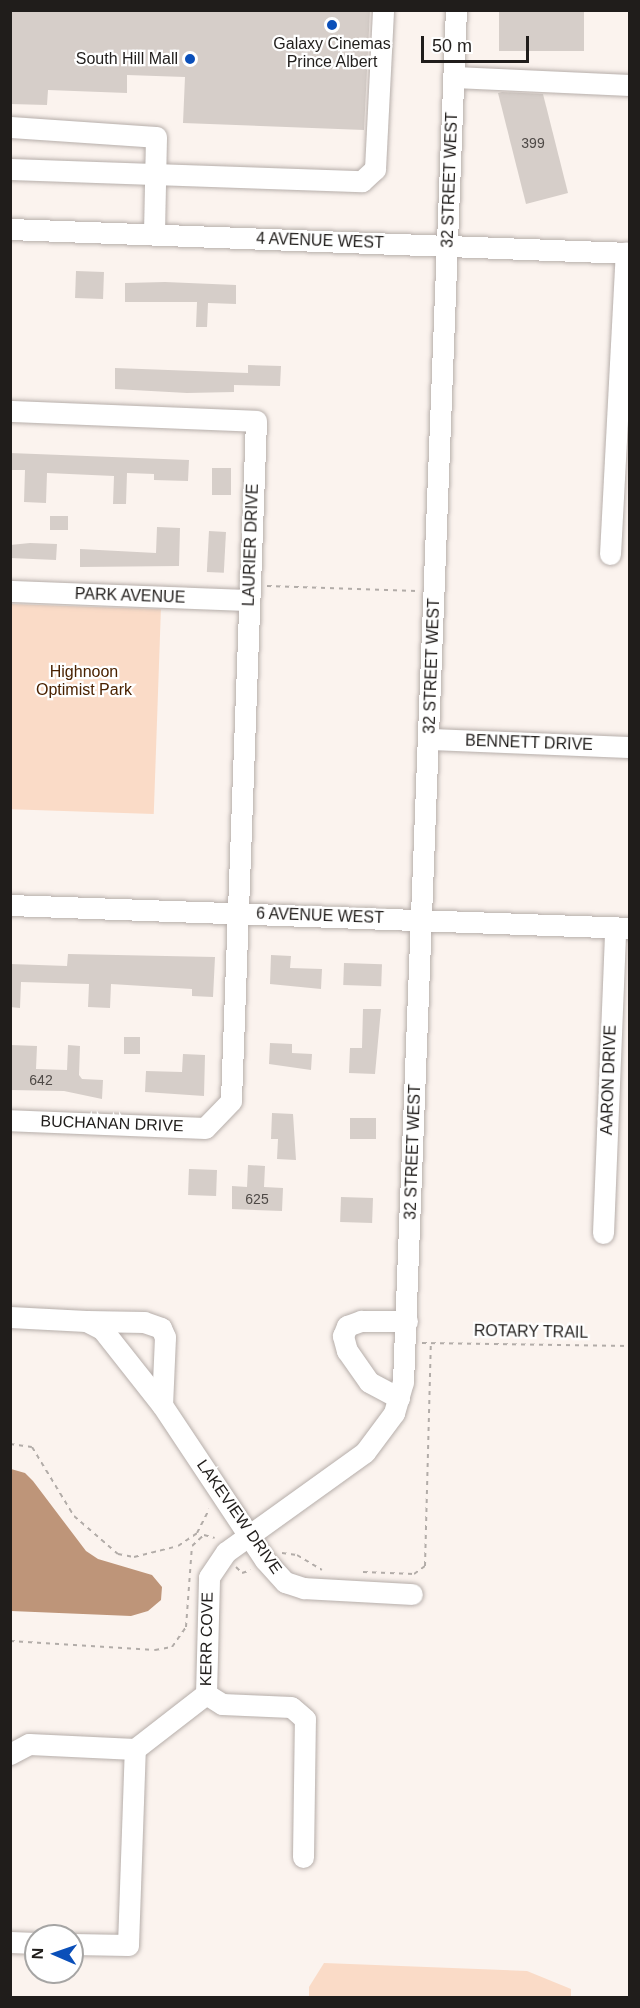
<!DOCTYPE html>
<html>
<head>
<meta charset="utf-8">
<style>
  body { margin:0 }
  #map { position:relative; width:640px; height:2008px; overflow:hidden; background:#fbf3ee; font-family:Helvetica,sans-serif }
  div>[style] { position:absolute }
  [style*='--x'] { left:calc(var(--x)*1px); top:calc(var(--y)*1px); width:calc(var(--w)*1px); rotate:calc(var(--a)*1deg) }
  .green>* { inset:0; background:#fadbc7; transform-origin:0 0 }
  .water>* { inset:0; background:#be9579 }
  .building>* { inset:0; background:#d6cec9; transform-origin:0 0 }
  .path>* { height:2px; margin-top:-1px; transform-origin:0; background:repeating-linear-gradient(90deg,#b2aca8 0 4.5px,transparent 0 9px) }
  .roads { filter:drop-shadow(0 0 2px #b6aeaa) drop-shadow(0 0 2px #b6aeaa) }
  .minor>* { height:21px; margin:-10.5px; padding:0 10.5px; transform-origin:10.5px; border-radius:10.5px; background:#fff }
  .dots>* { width:16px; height:16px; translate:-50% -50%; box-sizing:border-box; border:3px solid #fff; border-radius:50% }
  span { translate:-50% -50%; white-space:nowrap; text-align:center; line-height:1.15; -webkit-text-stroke:4.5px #fff; paint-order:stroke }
  .number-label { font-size:14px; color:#4e4946 }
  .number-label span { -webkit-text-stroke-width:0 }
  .poi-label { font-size:16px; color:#201d1b }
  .right { translate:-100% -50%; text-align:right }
  .street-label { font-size:16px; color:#201d1b }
  .park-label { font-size:16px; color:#4a2200 }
  .frame { position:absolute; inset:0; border:12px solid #201d1b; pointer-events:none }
  .north { position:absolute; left:24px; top:1924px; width:60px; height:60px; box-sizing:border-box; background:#fff; border:2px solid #a6a5a4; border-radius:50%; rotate:272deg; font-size:16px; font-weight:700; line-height:24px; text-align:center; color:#201d1b }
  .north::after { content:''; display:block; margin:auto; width:21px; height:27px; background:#0a4fb9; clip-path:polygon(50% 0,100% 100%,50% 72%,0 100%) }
  .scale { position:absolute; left:421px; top:36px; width:108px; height:27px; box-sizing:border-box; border:3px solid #201d1b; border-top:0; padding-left:8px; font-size:18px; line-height:21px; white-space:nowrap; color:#201d1b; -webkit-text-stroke:4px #fff; paint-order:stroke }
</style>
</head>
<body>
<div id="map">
  <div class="green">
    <div style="left:11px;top:604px;width:150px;height:205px;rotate:2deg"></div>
    <div style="clip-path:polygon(324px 1963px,527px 1971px,571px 1989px,571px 1997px,309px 1997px,309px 1987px)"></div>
  </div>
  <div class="water">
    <div style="clip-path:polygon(11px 1469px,25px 1473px,33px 1481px,86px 1551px,98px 1559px,152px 1575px,162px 1587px,161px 1600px,148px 1611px,131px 1616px,11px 1611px)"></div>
  </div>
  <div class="building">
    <div style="clip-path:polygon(10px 10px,370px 10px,364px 130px,183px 123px,185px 77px,127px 75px,127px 93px,48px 90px,47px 105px,10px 104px)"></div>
    <div style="left:499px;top:10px;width:85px;height:41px"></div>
    <div style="clip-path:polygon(502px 92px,543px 94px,568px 193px,526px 204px,498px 93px)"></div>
    <div style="left:76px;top:271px;width:28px;height:27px;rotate:2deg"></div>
    <div style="clip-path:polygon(165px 282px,236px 285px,236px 304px,208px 303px,207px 327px,196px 327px,197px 302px,125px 302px,125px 283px)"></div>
    <div style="clip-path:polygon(248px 365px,281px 366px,280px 386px,234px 385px,234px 392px,187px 393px,115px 389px,115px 368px,248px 373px)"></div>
    <div style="clip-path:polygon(10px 453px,189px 460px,188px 481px,154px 480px,154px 474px,127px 473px,126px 504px,113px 504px,114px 476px,47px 473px,46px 503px,24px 502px,25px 470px,10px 470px)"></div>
    <div style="left:212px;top:468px;width:19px;height:27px"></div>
    <div style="left:50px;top:516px;width:18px;height:14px"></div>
    <div style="clip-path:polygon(157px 527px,180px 528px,179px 566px,80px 567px,80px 549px,156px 553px)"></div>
    <div style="left:209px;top:531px;width:17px;height:41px;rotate:3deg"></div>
    <div style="clip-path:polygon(30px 543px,57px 544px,56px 560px,10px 558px,10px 545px)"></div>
    <div style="clip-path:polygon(68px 954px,215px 957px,213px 997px,192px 996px,192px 989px,111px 984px,110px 1008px,88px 1007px,89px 984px,21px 982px,20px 1008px,10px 1007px,10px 964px,67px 966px)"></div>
    <div style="clip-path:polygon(271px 955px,291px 956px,290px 968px,322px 969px,321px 989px,270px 984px)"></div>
    <div style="left:344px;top:963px;width:38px;height:22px;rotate:2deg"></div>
    <div style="clip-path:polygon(363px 1009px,381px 1009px,375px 1074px,349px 1073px,350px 1048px,362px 1048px)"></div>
    <div style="left:124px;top:1037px;width:16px;height:17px"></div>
    <div style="clip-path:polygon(270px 1043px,292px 1044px,292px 1053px,312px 1054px,311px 1070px,269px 1064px)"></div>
    <div style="clip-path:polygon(10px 1045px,37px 1046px,36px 1069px,67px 1070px,68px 1045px,80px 1046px,79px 1075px,82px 1079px,103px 1080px,102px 1099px,64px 1091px,10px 1090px)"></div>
    <div style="clip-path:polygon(183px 1054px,205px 1055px,204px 1096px,145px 1092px,146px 1071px,182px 1072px)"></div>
    <div style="clip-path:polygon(272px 1113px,293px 1114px,296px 1160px,277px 1159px,278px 1139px,271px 1139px)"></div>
    <div style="left:350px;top:1118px;width:26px;height:21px"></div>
    <div style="clip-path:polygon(248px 1165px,265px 1166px,264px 1187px,283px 1188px,282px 1211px,232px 1209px,232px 1186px,247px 1187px)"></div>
    <div style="left:189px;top:1169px;width:28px;height:26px;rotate:2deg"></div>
    <div style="left:341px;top:1197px;width:32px;height:25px;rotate:2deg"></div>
  </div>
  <div class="path">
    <div style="--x:267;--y:586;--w:150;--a:1.9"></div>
    <div style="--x:422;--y:1343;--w:208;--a:0.8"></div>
    <div style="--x:10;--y:1444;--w:22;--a:8"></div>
    <div style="--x:32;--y:1447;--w:81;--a:58.7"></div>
    <div style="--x:74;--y:1516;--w:58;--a:40.8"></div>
    <div style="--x:118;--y:1554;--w:16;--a:11"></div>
    <div style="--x:134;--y:1557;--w:45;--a:-14"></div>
    <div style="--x:178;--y:1546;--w:23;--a:-34"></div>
    <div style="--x:197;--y:1533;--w:27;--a:-63"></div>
    <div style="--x:282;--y:1553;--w:15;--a:8"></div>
    <div style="--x:297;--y:1555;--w:29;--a:31"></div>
    <div style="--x:236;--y:1567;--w:8;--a:45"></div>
    <div style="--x:242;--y:1573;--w:9;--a:-18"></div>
    <div style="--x:363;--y:1572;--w:51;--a:2.2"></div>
    <div style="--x:414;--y:1574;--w:14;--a:-36"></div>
    <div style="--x:425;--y:1566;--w:223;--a:-88.5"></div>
    <div style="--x:10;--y:1641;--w:145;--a:3.6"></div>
    <div style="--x:155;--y:1650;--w:17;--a:-10"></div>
    <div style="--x:172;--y:1647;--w:24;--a:-55"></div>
    <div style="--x:186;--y:1627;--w:81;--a:-85.8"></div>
    <div style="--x:192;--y:1546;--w:16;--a:-43"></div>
    <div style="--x:204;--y:1535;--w:11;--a:15"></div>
  </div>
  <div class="roads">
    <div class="minor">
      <div style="--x:454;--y:77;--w:176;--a:2.6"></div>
      <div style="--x:10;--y:127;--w:146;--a:3.9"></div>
      <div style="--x:156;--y:137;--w:97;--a:91.2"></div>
      <div style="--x:10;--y:169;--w:352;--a:2"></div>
      <div style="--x:362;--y:181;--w:18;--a:-43"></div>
      <div style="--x:375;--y:169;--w:159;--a:-87.1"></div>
      <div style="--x:10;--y:229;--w:620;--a:2.22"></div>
      <div style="--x:10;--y:411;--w:246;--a:2.3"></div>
      <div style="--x:256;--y:421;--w:680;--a:92.11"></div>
      <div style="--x:231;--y:1101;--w:37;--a:134"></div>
      <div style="--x:205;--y:1128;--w:195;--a:-177.7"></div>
      <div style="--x:610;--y:554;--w:302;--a:-87"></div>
      <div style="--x:10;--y:591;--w:239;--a:2.2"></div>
      <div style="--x:429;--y:739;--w:201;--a:2.3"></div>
      <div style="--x:10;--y:905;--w:620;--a:2.12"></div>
      <div style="--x:603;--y:1233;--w:305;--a:-87.7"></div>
      <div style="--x:10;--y:1317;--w:76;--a:3"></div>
      <div style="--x:86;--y:1321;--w:18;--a:27"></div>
      <div style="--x:102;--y:1329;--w:97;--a:51.7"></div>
      <div style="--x:162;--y:1405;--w:186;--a:56.4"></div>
      <div style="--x:265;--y:1560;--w:30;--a:48"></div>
      <div style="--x:285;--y:1582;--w:20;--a:18"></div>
      <div style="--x:304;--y:1588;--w:108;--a:3.2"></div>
      <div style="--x:87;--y:1321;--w:57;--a:1"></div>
      <div style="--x:144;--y:1322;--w:18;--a:19"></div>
      <div style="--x:161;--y:1328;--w:10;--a:66"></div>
      <div style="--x:165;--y:1337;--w:68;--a:92.5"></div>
      <div style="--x:399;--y:1398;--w:34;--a:-152"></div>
      <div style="--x:369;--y:1382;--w:38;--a:-125"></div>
      <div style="--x:347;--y:1351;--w:16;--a:-105"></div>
      <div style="--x:343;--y:1336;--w:11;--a:-68"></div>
      <div style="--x:347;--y:1326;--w:15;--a:-20"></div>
      <div style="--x:361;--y:1321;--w:46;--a:0"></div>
      <div style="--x:10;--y:1754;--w:21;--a:-28"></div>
      <div style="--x:29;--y:1744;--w:106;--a:2.7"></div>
      <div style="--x:135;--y:1749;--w:90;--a:-37.8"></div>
      <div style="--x:303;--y:1857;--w:138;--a:-89.2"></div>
      <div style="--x:305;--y:1719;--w:18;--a:-139"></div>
      <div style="--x:291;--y:1707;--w:69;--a:-177.5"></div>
      <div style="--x:222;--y:1704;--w:19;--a:-148"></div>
      <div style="--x:206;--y:1694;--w:117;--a:-88.5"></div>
      <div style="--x:209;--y:1577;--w:30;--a:-56"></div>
      <div style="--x:226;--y:1552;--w:171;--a:-35.7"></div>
      <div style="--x:365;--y:1452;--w:49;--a:-53.4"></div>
      <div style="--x:394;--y:1413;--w:32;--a:-74"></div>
      <div style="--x:403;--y:1382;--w:1373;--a:-87.79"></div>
      <div style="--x:10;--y:1942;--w:26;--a:2"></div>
      <div style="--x:72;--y:1944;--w:56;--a:1"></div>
      <div style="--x:128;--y:1945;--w:196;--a:-88"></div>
    </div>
  </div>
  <div class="dots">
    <div style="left:332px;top:25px;background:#0a4fb9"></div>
    <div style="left:190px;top:59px;background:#0a4fb9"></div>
  </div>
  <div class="number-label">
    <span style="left:533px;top:143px">399</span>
    <span style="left:41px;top:1080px">642</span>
    <span style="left:257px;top:1199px">625</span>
  </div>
  <div class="poi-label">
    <span style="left:332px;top:53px">Galaxy Cinemas<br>Prince Albert</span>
    <span class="right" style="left:178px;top:59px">South Hill Mall</span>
  </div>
  <div class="street-label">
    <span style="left:450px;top:180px;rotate:-88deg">32 STREET WEST</span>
    <span style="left:320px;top:241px;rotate:2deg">4 AVENUE WEST</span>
    <span style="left:251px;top:545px;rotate:-88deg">LAURIER DRIVE</span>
    <span style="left:130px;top:596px;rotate:2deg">PARK AVENUE</span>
    <span style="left:432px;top:666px;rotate:-88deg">32 STREET WEST</span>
    <span style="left:529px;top:743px;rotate:2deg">BENNETT DRIVE</span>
    <span style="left:320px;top:916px;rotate:2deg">6 AVENUE WEST</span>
    <span style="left:609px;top:1080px;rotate:-88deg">AARON DRIVE</span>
    <span style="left:112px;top:1124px;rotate:2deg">BUCHANAN DRIVE</span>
    <span style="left:413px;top:1152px;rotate:-88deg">32 STREET WEST</span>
    <span style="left:531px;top:1332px;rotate:1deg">ROTARY TRAIL</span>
    <span style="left:239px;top:1517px;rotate:55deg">LAKEVIEW DRIVE</span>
    <span style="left:207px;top:1639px;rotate:-89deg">KERR COVE</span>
  </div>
  <div class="park-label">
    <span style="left:84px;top:681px">Highnoon<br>Optimist Park</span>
  </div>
  <div class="frame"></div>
  <div class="north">N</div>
  <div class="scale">50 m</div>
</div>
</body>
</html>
